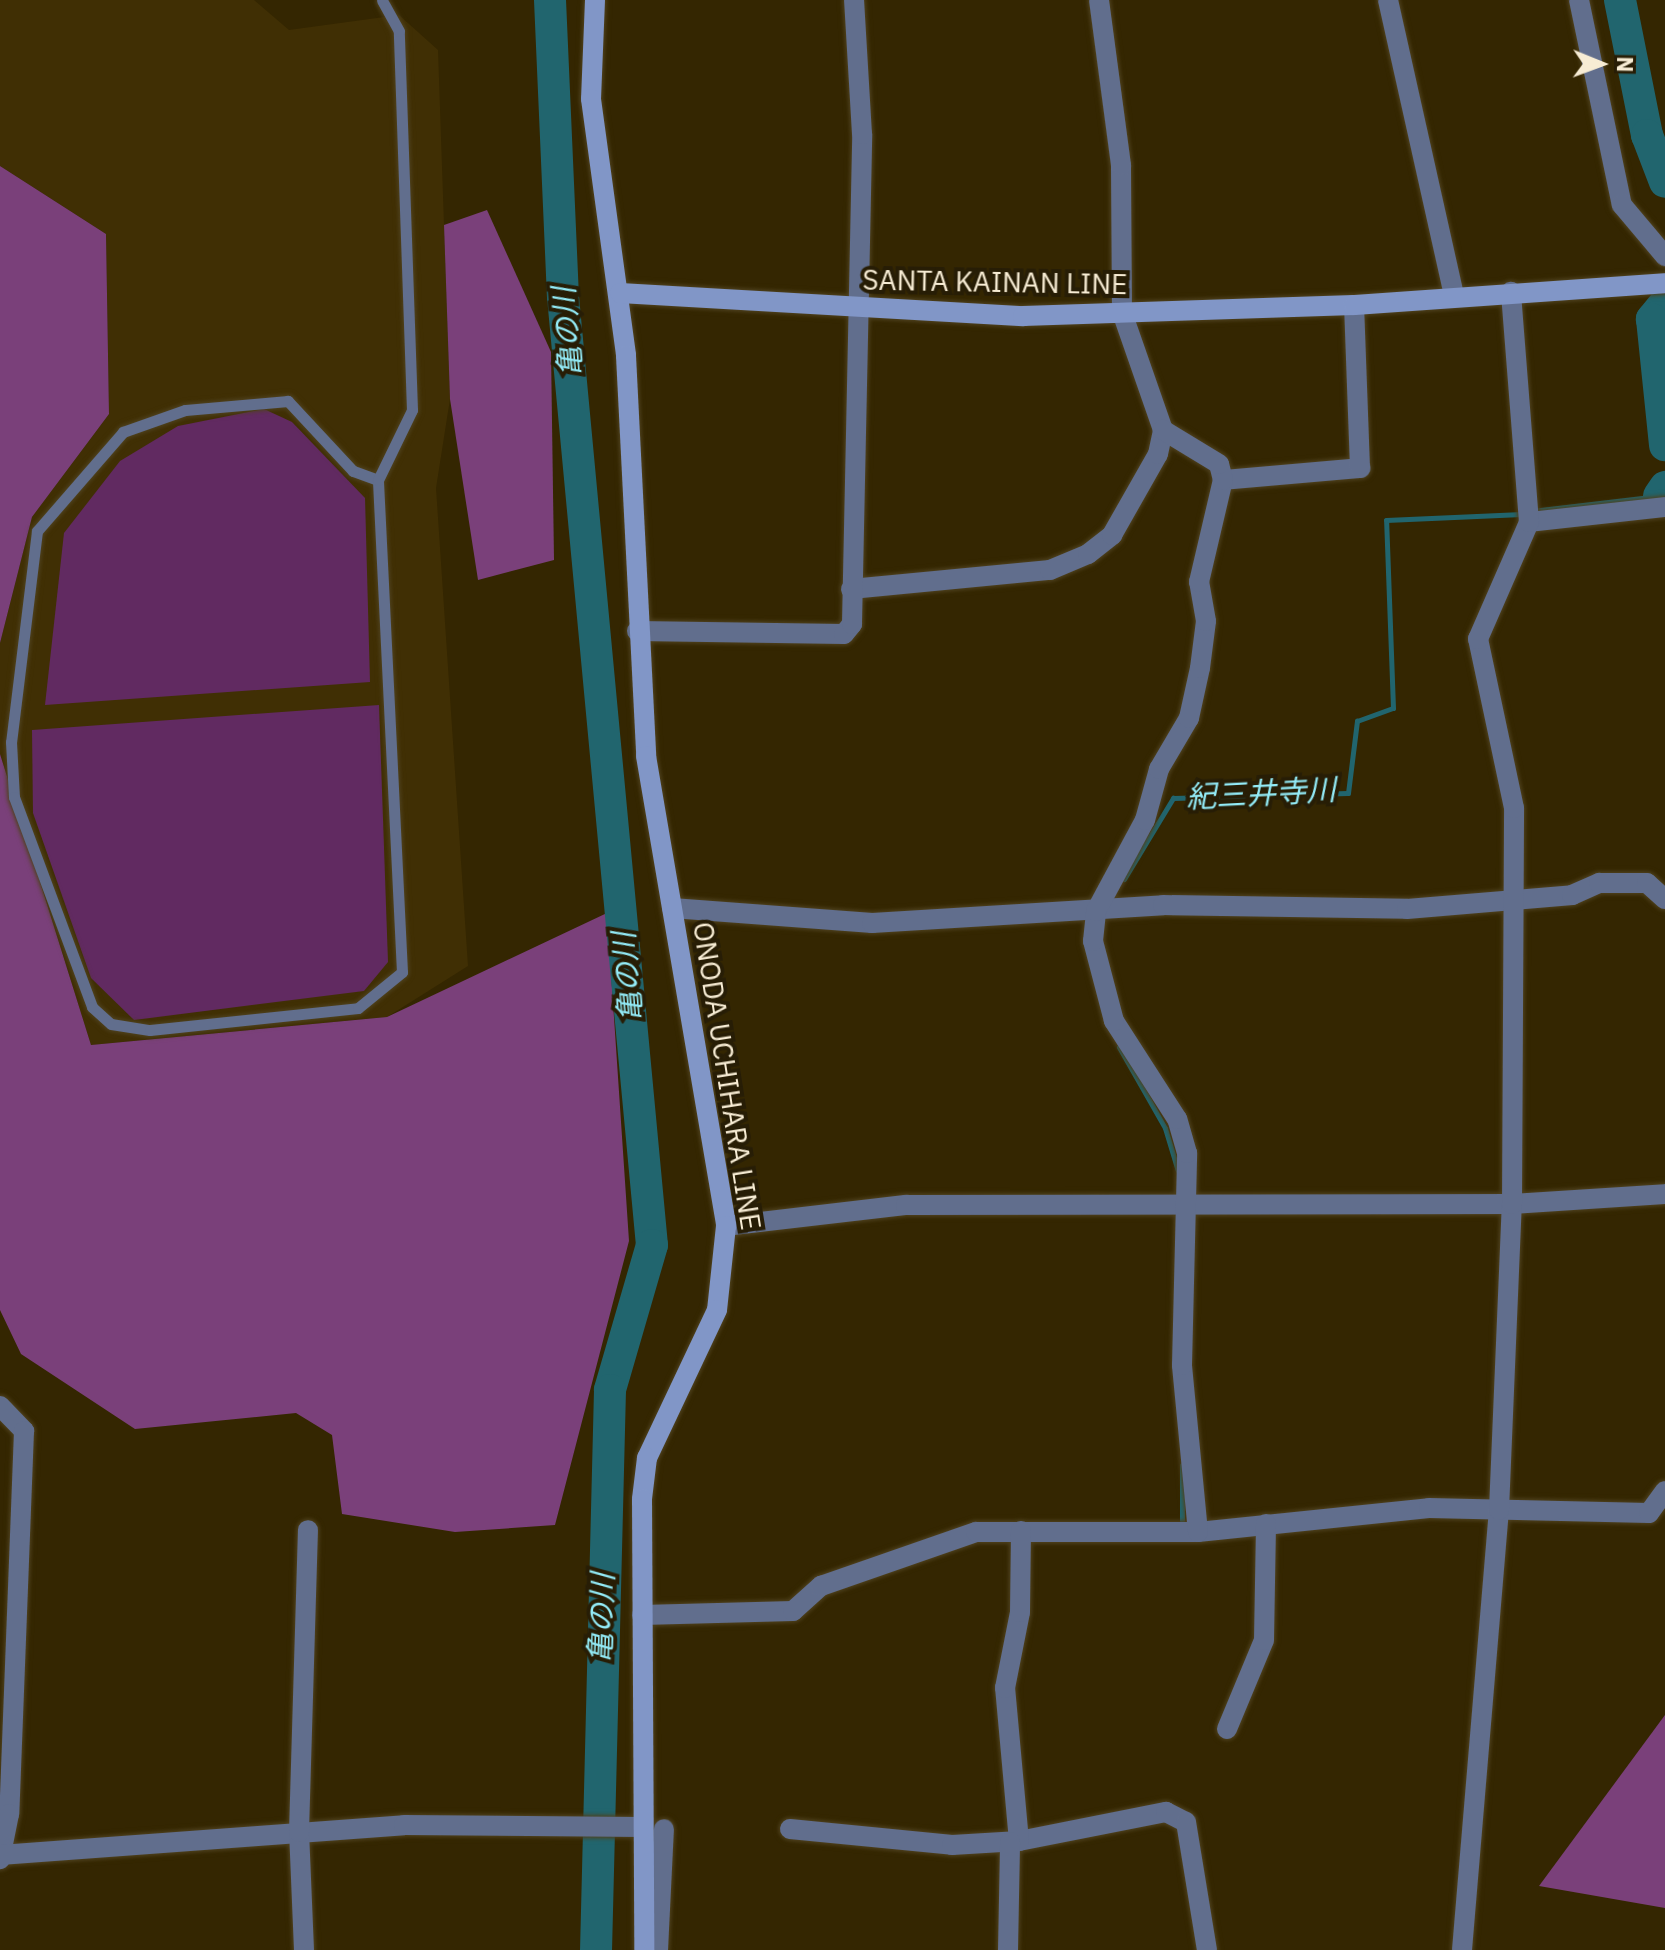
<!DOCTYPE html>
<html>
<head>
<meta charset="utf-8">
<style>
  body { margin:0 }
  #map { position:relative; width:1665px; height:1950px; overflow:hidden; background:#342601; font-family:"IBM Plex Sans","Noto Sans JP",sans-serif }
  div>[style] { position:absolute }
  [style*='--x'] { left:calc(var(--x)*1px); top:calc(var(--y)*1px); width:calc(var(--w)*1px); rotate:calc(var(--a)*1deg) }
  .built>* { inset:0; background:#402f04 }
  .green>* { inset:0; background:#612a61 }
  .forest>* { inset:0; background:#7a407a }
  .stream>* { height:5px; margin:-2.5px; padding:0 2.5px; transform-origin:2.5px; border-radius:2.5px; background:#21656e }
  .river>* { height:32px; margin:-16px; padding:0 16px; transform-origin:16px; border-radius:16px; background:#21656e }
  .roads { filter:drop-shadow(0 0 2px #4f421f) drop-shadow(0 0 2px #4f421f) }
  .service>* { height:11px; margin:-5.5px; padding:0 5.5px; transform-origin:5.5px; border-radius:5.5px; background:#616e8d }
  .minor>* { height:20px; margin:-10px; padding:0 10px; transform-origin:10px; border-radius:10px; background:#616e8d }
  .tertiary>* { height:20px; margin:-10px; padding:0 10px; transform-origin:10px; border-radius:10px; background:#616e8d }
  .secondary>* { height:20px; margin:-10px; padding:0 10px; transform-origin:10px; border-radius:10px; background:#8196c7 }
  span { translate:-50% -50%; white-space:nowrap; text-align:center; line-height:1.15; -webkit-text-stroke:8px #271d05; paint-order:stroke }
  .street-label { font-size:28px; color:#f7ecd4 }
  .water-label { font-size:30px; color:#93ebf7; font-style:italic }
  .north { position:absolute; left:1561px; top:24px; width:80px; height:80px; -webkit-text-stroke:6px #271d05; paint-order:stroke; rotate:91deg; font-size:22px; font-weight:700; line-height:32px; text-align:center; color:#f7ecd4 }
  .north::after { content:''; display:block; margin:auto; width:28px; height:36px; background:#f7ecd4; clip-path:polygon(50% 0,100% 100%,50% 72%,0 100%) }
</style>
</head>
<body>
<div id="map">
  <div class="built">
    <div style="clip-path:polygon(0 0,254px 0,289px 30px,399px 15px,438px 50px,450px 399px,436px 488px,468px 966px,387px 1017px,91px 1045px,0 754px,0 643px,32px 517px,109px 414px,106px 234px,0 166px)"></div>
  </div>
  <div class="green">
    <div style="clip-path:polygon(264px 409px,292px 422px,365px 498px,370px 682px,45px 705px,64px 533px,120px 461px,178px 426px)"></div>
    <div style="clip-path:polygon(379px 705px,388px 962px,364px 991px,134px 1020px,91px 978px,33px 813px,32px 730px)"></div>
  </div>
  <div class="forest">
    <div style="clip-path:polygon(0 166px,106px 234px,109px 414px,32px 517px,0 643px)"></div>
    <div style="clip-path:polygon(487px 210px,551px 352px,554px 560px,478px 580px,450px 399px,444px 225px)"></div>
    <div style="clip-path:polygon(0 754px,91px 1045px,387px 1017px,607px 913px,629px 1241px,555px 1525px,455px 1532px,342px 1514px,332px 1435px,296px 1413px,135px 1429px,21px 1354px,0 1310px)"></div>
    <div style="clip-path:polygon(1665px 1715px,1665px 1908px,1539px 1886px)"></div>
  </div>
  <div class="stream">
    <div style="--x:1532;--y:511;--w:128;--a:-6.7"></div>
    <div style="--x:1124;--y:879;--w:95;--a:-58.8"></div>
    <div style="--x:1173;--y:798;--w:175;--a:-1.6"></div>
    <div style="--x:1348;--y:793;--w:73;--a:-82.9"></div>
    <div style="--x:1357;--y:721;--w:38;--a:-20"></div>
    <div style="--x:1393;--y:708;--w:188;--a:-92.1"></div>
    <div style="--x:1386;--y:520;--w:136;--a:-2.5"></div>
    <div style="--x:1119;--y:1047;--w:93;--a:60.4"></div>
    <div style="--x:1165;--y:1128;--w:45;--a:73.2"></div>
    <div style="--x:1182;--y:1465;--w:55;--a:90"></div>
  </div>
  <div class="river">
    <div style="--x:550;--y:0;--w:297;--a:87.5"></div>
    <div style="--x:563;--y:297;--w:952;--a:84.64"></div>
    <div style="--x:652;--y:1245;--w:151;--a:106.2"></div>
    <div style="--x:610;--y:1390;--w:560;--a:91.43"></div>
    <div style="--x:1620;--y:0;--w:138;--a:78.7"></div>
    <div style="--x:1647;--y:135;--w:50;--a:69"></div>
    <div style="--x:1665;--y:303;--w:21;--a:129"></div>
    <div style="--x:1652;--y:319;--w:127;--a:84.1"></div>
    <div style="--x:1659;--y:496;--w:11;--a:-56"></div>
  </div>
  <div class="roads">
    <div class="service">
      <div style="--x:378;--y:480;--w:27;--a:-160"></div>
      <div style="--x:353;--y:471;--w:96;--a:-132.9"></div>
      <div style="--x:288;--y:401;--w:103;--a:175"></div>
      <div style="--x:185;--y:410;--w:66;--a:160.5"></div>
      <div style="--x:123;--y:432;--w:131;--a:131"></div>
      <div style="--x:37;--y:531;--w:213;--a:97"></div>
      <div style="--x:11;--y:742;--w:55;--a:86.9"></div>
      <div style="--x:14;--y:797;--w:224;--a:69.6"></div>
      <div style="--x:92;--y:1007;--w:25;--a:42"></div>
      <div style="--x:111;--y:1024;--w:39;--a:9"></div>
      <div style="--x:150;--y:1030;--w:209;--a:-6"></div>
      <div style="--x:358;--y:1008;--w:57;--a:-39.3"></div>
      <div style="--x:402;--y:972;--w:493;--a:-92.8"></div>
      <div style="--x:378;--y:480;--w:78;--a:-64.1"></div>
      <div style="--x:412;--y:410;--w:379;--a:-92"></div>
      <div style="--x:399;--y:31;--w:35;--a:-119"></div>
    </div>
    <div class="minor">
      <div style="--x:1579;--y:0;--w:209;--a:78.2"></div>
      <div style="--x:1622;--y:205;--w:67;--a:49.9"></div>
      <div style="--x:1223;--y:480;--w:138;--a:-5"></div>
      <div style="--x:1360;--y:468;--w:163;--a:-92.1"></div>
      <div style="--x:1529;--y:522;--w:137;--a:-6.3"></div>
      <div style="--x:851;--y:589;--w:200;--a:-5.5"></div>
      <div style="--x:1050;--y:570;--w:41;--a:-22.8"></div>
      <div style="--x:1088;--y:554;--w:31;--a:-38"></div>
      <div style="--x:1112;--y:535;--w:93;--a:-60.4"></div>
      <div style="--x:1158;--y:454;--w:25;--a:-78"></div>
      <div style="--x:1163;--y:430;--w:125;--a:-109.2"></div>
      <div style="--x:1122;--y:312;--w:147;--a:-90.4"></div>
      <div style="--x:1121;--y:165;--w:166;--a:-97.6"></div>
      <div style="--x:637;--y:631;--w:207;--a:0.8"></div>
      <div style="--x:844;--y:634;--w:13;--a:-51"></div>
      <div style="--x:852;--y:624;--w:490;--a:-88.8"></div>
      <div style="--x:862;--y:134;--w:134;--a:-93.4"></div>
      <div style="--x:672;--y:908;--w:201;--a:4.3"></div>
      <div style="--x:872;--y:923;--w:292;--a:-3.5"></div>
      <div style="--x:1163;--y:905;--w:244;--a:0.9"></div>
      <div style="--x:1407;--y:909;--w:166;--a:-4.8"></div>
      <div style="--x:1572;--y:895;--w:30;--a:-24"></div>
      <div style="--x:1599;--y:883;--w:48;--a:0"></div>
      <div style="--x:1647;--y:883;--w:24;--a:42"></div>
      <div style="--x:726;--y:1226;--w:181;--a:-6.7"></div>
      <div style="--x:906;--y:1205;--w:606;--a:-0.09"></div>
      <div style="--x:1512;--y:1204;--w:153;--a:-3.7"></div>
      <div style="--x:0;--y:1406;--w:35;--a:46"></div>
      <div style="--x:24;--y:1431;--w:383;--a:92.2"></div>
      <div style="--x:9;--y:1814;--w:46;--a:101.3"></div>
      <div style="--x:1198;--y:1532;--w:232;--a:-5.9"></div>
      <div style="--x:1429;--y:1508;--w:220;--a:1.3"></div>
      <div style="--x:1649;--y:1513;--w:27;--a:-54"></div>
      <div style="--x:642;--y:1615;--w:151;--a:-1.5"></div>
      <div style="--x:793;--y:1611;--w:38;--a:-42"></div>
      <div style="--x:821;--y:1586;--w:164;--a:-19.2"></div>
      <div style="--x:976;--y:1532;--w:222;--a:0"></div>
      <div style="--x:1198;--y:1532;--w:168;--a:-95.5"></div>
      <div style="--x:1182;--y:1365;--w:212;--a:-88.6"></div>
      <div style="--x:1187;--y:1153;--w:35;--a:-106"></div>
      <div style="--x:1177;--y:1119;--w:117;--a:-122.7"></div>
      <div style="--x:1114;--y:1021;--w:83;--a:-104.7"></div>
      <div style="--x:1093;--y:941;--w:30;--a:-84"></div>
      <div style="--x:1096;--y:911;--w:103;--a:-61.7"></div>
      <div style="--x:1145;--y:820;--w:53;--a:-74.6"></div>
      <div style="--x:1159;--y:769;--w:59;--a:-59.5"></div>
      <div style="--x:1189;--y:718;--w:51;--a:-77.6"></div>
      <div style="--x:1200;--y:668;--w:47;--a:-82.7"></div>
      <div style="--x:1206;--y:621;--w:40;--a:-100"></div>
      <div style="--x:1199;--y:582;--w:105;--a:-76.8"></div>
      <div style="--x:1223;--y:480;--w:16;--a:-104"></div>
      <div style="--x:1219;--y:464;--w:66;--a:-148.7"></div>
      <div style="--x:1227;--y:1729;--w:96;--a:-67.4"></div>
      <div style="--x:1264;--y:1640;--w:116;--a:-89"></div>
      <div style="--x:790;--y:1829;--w:163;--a:5.6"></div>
      <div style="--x:952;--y:1845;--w:67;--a:-3.4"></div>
      <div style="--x:1019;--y:1841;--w:150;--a:-11.2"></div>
      <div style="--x:1166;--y:1812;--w:22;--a:27"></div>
      <div style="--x:1186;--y:1822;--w:130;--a:80.7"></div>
      <div style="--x:1019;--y:1841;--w:154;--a:-95.2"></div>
      <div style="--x:1005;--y:1688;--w:77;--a:-78.8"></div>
      <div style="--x:1020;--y:1612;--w:81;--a:-89.3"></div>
      <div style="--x:0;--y:1855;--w:405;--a:-4.2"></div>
      <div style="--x:404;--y:1825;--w:238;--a:0.5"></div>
      <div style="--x:304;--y:1950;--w:118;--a:-92.4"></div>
      <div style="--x:299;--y:1832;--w:302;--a:-88.3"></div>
      <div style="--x:658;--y:1950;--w:121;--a:-87.2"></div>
      <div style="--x:1008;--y:1950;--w:108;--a:-88.9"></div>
      <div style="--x:1462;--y:1950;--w:442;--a:-85.2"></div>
      <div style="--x:1499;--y:1510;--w:306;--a:-87.6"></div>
      <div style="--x:1512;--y:1204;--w:396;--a:-89.7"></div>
      <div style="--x:1514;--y:808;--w:173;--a:-102"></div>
      <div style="--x:1478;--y:639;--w:128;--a:-66.4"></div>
      <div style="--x:1529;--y:522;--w:231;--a:-94.5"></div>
    </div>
    <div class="tertiary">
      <div style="--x:1388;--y:0;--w:303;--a:77.4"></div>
    </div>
    <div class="secondary">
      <div style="--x:595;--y:0;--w:99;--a:92.3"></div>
      <div style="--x:591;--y:99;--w:259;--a:82.2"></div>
      <div style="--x:626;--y:356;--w:400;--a:87.1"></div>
      <div style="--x:646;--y:756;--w:477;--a:80.3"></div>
      <div style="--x:726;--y:1226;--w:84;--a:96.1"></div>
      <div style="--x:717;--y:1310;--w:164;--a:115.3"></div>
      <div style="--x:647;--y:1458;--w:41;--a:97"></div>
      <div style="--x:642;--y:1499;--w:451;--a:89.7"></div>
      <div style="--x:620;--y:293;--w:404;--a:3.3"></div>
      <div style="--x:1023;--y:316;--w:331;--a:-1.9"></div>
      <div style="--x:1354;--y:305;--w:312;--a:-4"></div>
    </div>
  </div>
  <div class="street-label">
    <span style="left:995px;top:282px;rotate:1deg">SANTA KAINAN LINE</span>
    <span style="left:727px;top:1076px;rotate:81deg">ONODA UCHIHARA LINE</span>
  </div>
  <div class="water-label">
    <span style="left:567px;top:332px;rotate:-95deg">亀の川</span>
    <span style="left:1261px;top:793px;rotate:-3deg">紀三井寺川</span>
    <span style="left:627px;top:977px;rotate:-95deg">亀の川</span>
    <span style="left:601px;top:1618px;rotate:-88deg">亀の川</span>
  </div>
  <div class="north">N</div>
</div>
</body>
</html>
